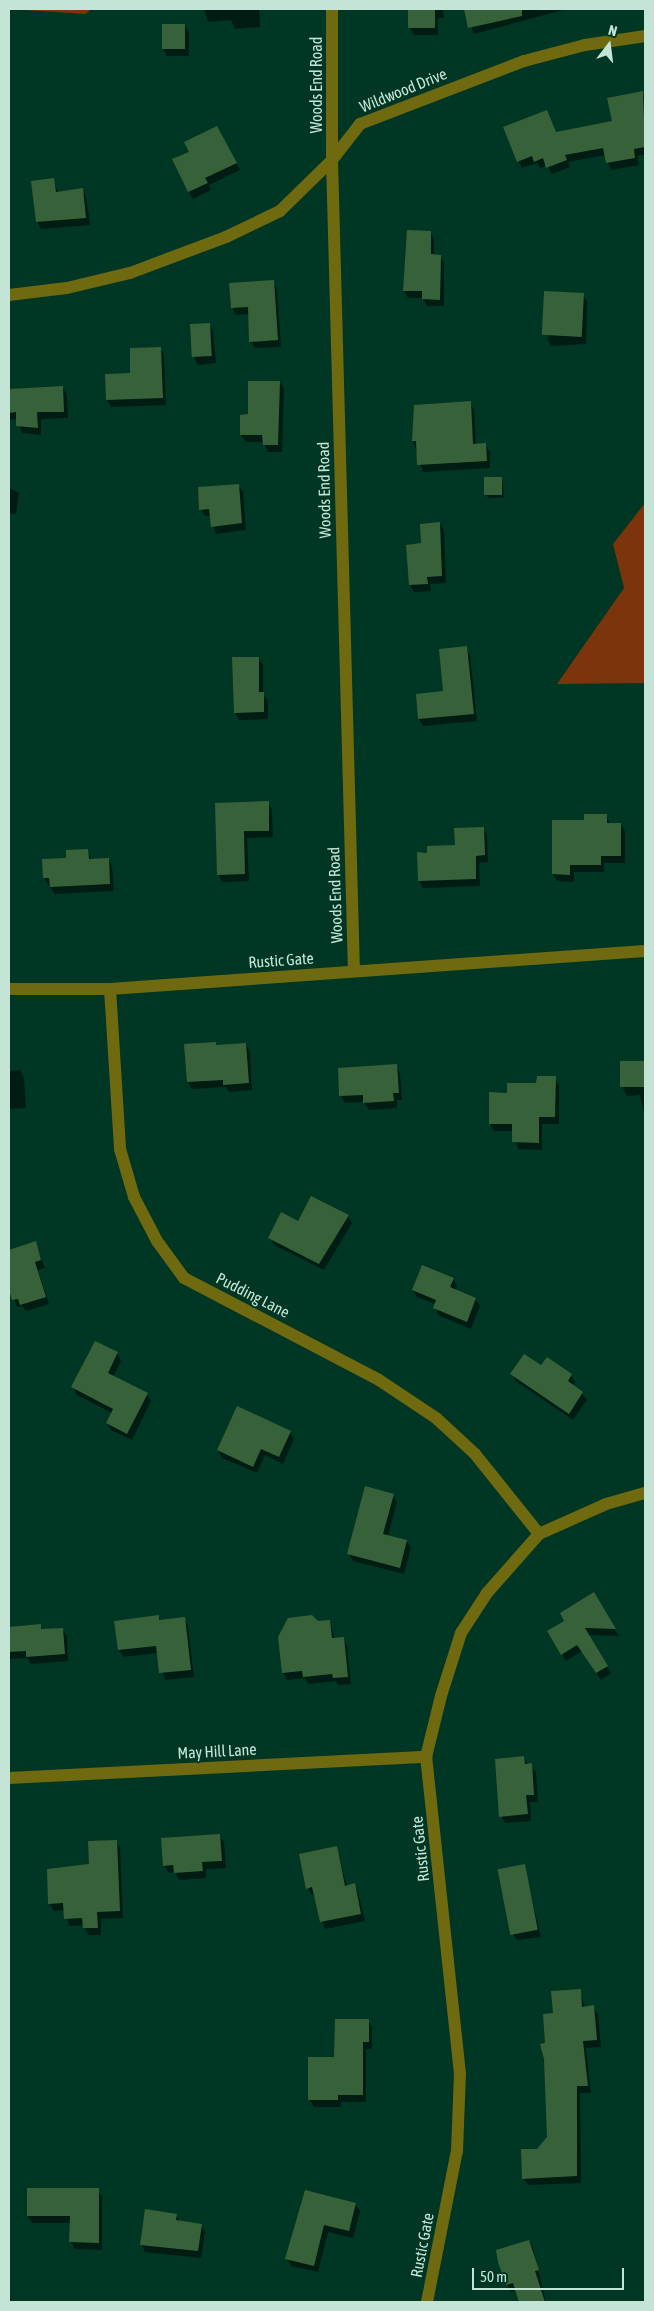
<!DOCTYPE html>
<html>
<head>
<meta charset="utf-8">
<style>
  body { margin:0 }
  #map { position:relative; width:654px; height:2311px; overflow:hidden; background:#003624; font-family:"Asap Condensed",sans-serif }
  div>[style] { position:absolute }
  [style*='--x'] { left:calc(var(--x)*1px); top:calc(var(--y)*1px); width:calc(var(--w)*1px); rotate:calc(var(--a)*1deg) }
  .green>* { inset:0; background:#7b340c }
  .shadow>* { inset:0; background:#0007 }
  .building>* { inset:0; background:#376239; transform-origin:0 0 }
  .minor>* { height:12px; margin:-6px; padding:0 6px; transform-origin:6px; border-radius:6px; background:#6f690f }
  span { translate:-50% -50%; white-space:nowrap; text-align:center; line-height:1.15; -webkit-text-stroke:4px #003624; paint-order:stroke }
  .street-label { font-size:16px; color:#c4e5d5 }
  .frame { position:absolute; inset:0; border:10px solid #c4e5d5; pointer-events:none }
  .north { position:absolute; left:584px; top:20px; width:50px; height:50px; -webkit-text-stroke:4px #003624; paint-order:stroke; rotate:15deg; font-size:14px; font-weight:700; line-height:20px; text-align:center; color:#c4e5d5 }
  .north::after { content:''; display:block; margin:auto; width:18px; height:22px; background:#c4e5d5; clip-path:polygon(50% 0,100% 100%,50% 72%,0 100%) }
  .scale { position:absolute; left:472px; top:2268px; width:152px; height:22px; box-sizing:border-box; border:2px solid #c4e5d5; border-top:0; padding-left:6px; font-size:15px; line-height:18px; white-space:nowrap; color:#c4e5d5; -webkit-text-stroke:4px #003624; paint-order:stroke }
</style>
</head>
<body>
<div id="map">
  <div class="green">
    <div style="clip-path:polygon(9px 9px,91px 9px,86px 14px)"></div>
    <div style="clip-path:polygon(645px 503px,645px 683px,557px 684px,624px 588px,613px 544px)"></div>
  </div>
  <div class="shadow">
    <div style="clip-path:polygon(204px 9px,259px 9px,260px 27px,235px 29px,231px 20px,208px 22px)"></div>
    <div style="clip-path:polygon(410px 9px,443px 9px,444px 18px,438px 18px,438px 35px,414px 35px,410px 28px)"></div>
    <div style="clip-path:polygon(465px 9px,567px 9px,474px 34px)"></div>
    <div style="clip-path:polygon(185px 25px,189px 33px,189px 56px,167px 56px,163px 49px)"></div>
    <div style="clip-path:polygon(642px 93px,645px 98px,645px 154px,637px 156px,639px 165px,611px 170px,605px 155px,568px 162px,570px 167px,552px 174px,547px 165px,540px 168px,537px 163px,522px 168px,518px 161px,547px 112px,556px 133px,613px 122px)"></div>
    <div style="clip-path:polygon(217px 128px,240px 170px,209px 185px,211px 190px,193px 199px,189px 192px,191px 152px)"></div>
    <div style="clip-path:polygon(53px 179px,58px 192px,82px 189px,86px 196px,90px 225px,41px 229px,37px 221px)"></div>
    <div style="clip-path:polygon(430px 232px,434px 239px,434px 256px,440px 256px,444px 263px,444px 306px,427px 306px,423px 298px,408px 298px,404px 291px)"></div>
    <div style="clip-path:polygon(273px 282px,277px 289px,281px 347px,255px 348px,251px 341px,249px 314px,236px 315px,232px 307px)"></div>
    <div style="clip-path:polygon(583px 295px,587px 302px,586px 344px,551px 346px,547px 338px)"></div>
    <div style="clip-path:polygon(209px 324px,213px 331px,216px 363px,198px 365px,194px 357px)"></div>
    <div style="clip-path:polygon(160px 348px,164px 355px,166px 405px,111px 407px,107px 400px)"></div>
    <div style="clip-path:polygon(280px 382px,284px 389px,282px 452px,268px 452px,264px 442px,246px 442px,241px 435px,250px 416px)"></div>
    <div style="clip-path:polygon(63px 388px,67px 395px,68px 418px,41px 419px,41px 435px,22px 433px,18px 419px,9px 420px,9px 390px)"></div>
    <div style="clip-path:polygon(470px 402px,474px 410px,476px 445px,485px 445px,490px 452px,490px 468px,423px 472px,413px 441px)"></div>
    <div style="clip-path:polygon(502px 478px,504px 497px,488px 498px,486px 494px)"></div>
    <div style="clip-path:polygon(238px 485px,243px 492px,246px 530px,216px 534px,211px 516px,205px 516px,201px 509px)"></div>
    <div style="clip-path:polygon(9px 488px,19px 493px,16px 514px,9px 513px)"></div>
    <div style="clip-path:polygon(440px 523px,444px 531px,446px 583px,430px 584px,431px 591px,414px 592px,410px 585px,423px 545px)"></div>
    <div style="clip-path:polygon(466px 648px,470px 655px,477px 721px,423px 726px,419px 719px,445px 692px)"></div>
    <div style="clip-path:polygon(258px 658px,263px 665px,263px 694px,268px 701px,268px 719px,239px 720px,235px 712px)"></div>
    <div style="clip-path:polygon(268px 802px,272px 810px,273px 837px,247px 838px,249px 881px,222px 882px,218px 874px,216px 804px)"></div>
    <div style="clip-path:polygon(606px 815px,610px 824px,621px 824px,625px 831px,625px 863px,604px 863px,604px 872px,574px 872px,574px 882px,557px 881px,553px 874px,553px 822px,585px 822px)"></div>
    <div style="clip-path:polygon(483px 828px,487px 835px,488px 862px,479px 863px,480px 886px,423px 888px,419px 881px,429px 854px,456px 846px)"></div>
    <div style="clip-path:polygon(87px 850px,92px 860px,108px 859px,112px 866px,114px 891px,55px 894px,44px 878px,68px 859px)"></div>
    <div style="clip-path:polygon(215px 1043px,217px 1046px,246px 1044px,250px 1052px,252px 1090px,229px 1092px,226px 1087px,192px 1089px,188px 1082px)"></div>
    <div style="clip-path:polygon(645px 1062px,645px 1113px,644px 1113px,640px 1095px,627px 1096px,623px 1089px,622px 1064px)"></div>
    <div style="clip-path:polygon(396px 1066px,400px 1073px,402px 1100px,397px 1100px,397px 1108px,369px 1110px,364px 1102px,345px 1103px,341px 1096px)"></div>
    <div style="clip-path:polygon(20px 1070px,24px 1078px,26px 1108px,9px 1109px,9px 1071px)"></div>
    <div style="clip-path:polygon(555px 1078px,559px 1085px,559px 1124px,542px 1124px,542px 1150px,518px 1149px,514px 1131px,494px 1131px,490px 1124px,508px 1094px)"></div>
    <div style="clip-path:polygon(348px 1216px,352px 1223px,324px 1270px,274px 1245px,270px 1238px)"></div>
    <div style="clip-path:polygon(35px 1243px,45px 1268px,38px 1270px,49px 1304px,26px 1311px,22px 1306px,17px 1307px,9px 1285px,9px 1251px)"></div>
    <div style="clip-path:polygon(453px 1279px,457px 1286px,456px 1291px,475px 1299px,480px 1306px,471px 1329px,438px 1315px,435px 1304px,417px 1297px,413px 1290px)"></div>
    <div style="clip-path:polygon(117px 1353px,121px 1361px,113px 1377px,147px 1394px,151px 1401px,132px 1440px,111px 1430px,107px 1423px,112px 1413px,77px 1395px,73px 1387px)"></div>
    <div style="clip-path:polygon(542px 1367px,571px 1375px,575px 1382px,573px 1386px,582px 1393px,587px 1400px,573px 1420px,516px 1381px,512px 1374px)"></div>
    <div style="clip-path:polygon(290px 1432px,294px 1439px,283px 1464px,265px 1455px,257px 1473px,222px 1458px,218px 1450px)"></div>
    <div style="clip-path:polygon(393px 1495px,397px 1502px,388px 1536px,406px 1541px,411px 1548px,404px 1574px,353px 1561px,349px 1554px)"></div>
    <div style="clip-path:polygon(593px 1594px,619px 1636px,587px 1635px,611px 1673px,601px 1680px,582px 1651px,566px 1661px,548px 1632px,566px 1621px)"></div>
    <div style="clip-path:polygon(158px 1617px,161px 1621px,184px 1619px,188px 1626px,194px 1677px,165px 1680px,158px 1653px,123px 1657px,119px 1650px)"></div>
    <div style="clip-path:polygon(330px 1621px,335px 1639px,343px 1639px,347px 1646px,351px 1684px,338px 1685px,336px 1681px,308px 1684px,305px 1678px,287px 1680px,283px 1673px,318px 1622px)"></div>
    <div style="clip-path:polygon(40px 1626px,43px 1630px,62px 1629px,67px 1636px,68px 1661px,31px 1664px,28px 1658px,9px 1659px,9px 1628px)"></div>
    <div style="clip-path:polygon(523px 1758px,536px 1772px,538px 1802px,530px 1802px,531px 1821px,505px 1823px,501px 1816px)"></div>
    <div style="clip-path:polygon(219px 1835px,224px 1842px,226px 1868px,206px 1869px,206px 1878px,179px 1880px,175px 1872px,169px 1873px,164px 1866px)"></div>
    <div style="clip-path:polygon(116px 1841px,120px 1848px,123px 1918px,101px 1919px,101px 1935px,88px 1935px,84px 1925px,69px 1926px,65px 1910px,54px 1911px,50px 1904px)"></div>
    <div style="clip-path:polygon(336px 1847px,347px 1886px,354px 1885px,358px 1892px,365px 1921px,325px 1929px,315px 1895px,312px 1895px,308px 1888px)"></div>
    <div style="clip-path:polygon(524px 1866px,541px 1937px,517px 1940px,512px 1933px)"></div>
    <div style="clip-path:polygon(580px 1990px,585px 2008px,593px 2007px,598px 2014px,601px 2047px,586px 2048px,591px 2093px,580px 2093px,581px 2183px,528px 2185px,523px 2178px,538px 2150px,549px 2138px,547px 2045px,554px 2014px)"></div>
    <div style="clip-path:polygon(368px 2020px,372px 2027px,372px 2049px,366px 2049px,366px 2102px,341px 2102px,341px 2107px,314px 2107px,310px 2100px,336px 2058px)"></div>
    <div style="clip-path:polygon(98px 2190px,102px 2197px,102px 2250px,75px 2249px,71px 2242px,71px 2223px,32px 2223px,28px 2216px)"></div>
    <div style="clip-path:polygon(355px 2204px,360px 2211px,353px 2238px,328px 2232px,318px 2272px,291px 2266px,287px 2258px,297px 2217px)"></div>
    <div style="clip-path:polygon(176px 2215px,180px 2222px,201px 2225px,205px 2232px,201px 2258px,145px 2252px,141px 2244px)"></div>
    <div style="clip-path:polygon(529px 2241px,533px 2248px,546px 2302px,520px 2302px,516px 2290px,511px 2292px,507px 2284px)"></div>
  </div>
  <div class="building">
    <div style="left:408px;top:9px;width:27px;height:19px"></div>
    <div style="clip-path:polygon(464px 9px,522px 9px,522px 16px,468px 28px)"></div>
    <div style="left:162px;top:24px;width:23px;height:25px"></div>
    <div style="clip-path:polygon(643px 91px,645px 147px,634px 149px,635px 158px,606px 163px,603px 148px,565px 155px,567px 160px,546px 168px,543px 158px,534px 162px,532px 156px,517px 162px,503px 127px,547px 110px,556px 132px,612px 121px,607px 98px)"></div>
    <div style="clip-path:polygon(217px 126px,237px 163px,205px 178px,208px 183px,188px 192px,172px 159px,189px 152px,184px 142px)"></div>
    <div style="clip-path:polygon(54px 178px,56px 192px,83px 188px,86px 218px,36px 222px,31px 181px)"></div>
    <div style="clip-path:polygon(407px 230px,431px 231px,431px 254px,441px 255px,440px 300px,422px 299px,422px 291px,403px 291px)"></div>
    <div style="clip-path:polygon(274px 280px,278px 340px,249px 342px,248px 307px,231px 308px,229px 283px)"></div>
    <div style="left:584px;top:293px;width:44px;height:40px;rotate:93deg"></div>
    <div style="left:210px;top:323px;width:33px;height:20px;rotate:87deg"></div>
    <div style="clip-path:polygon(161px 347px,163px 398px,106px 400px,105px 374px,130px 373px,130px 348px)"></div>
    <div style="clip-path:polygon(248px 381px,280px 381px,278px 445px,263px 445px,262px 435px,240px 435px,240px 415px,248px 414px)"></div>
    <div style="clip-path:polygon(63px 386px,64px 412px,37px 412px,38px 428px,16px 426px,16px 412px,9px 413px,9px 389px)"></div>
    <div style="clip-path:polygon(471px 401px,473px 444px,486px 443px,487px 461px,417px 465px,416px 441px,412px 441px,414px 405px)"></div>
    <div style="left:484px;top:477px;width:18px;height:18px"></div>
    <div style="clip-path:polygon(239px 484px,242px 523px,211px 527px,209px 509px,199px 510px,198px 487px)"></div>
    <div style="clip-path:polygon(440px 522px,442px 576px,427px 577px,428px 584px,409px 585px,406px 545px,421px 543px,420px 524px)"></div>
    <div style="clip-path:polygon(467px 646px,474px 714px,418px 719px,416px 694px,443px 691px,439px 649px)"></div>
    <div style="clip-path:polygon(232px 657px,259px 657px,259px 692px,264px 692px,264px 712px,234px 713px)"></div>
    <div style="clip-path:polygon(269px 801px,269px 831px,244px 831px,245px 874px,217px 875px,215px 803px)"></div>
    <div style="clip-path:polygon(584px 814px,607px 814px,607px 823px,621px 823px,621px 856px,601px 856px,601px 865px,570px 865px,570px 875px,552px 874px,552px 820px,584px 820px)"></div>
    <div style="clip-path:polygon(484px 827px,485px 855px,476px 856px,476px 879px,418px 881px,417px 852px,427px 853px,427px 846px,455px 845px,454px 828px)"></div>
    <div style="clip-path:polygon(88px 849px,89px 859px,109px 858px,110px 884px,50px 887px,49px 878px,43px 878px,42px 859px,66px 858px,66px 850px)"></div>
    <div style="clip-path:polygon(216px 1042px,216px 1045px,246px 1043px,249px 1083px,223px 1085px,223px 1080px,187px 1082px,184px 1044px)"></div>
    <div style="left:645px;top:1061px;width:26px;height:25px;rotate:90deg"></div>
    <div style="clip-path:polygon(397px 1064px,399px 1093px,393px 1093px,394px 1101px,363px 1103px,363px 1095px,339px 1096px,338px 1068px)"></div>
    <div style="clip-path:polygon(537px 1076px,556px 1076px,555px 1117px,539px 1117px,539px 1143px,512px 1142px,512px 1124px,489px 1124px,489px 1092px,507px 1093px,507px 1083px,536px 1083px)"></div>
    <div style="clip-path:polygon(311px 1196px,349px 1215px,319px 1264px,268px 1238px,281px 1212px,298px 1221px)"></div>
    <div style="clip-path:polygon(36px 1241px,41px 1260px,35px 1262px,46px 1297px,20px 1305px,18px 1299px,12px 1300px,9px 1290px,9px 1250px)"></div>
    <div style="clip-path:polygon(422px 1265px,454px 1278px,450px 1287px,476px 1298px,467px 1322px,433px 1308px,436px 1300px,412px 1290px)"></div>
    <div style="clip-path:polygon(95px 1341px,118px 1352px,108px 1373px,148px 1393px,127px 1434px,106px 1423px,113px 1409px,71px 1387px)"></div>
    <div style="clip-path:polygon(524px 1354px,541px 1365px,547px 1357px,572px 1374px,568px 1381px,583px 1392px,569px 1414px,510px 1374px)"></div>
    <div style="clip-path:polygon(237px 1406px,291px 1431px,279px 1457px,261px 1449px,253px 1467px,217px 1450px)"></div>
    <div style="clip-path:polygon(365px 1486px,394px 1494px,383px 1534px,407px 1540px,400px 1568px,347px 1554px)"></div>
    <div style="clip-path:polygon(594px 1592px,616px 1629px,585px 1628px,608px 1666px,596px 1673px,577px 1645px,561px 1655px,547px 1631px,564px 1621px,560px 1613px)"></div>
    <div style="clip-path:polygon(159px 1615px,159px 1620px,185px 1617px,191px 1670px,159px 1673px,156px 1646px,118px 1650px,114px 1621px)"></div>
    <div style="clip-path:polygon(312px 1615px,318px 1621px,330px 1620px,332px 1638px,344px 1637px,348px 1677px,333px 1678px,332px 1674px,303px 1677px,302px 1671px,282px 1673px,278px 1637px,288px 1618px)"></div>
    <div style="clip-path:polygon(41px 1624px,41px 1629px,63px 1628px,65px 1654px,26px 1657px,26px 1651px,9px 1652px,9px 1627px)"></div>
    <div style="clip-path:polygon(524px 1756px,525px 1764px,532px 1763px,534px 1795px,526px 1795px,528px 1814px,499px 1817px,495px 1759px)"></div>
    <div style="clip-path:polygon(220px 1834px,222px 1861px,202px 1862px,203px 1871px,174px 1873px,173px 1865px,163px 1866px,161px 1838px)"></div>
    <div style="clip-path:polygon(117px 1840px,120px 1911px,97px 1912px,98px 1928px,83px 1928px,82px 1918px,64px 1919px,63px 1903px,48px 1904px,47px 1869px,89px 1864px,88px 1841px)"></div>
    <div style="clip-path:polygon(337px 1846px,345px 1886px,355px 1883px,361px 1914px,320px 1922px,312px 1887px,306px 1889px,299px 1854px)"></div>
    <div style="left:525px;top:1864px;width:67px;height:28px;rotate:79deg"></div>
    <div style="clip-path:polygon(581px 1989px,582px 2007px,594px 2005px,597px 2040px,583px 2041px,588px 2086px,577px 2086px,577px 2176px,522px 2179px,521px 2149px,537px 2149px,547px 2137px,544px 2059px,540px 2044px,545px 2043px,543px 2014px,553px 2013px,551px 1991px)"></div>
    <div style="clip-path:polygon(335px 2019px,369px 2019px,369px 2042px,363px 2042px,363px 2095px,338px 2095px,338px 2100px,308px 2100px,308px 2057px,334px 2057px)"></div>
    <div style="clip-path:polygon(27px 2188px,99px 2188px,99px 2243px,69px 2242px,70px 2216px,27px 2216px)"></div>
    <div style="clip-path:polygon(305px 2190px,356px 2203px,349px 2231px,324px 2225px,314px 2266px,285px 2259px)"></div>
    <div style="clip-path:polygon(145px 2209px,177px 2214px,176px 2220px,202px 2224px,198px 2251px,140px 2245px)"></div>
    <div style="clip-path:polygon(529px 2240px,539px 2270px,535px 2271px,545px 2302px,519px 2302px,513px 2283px,506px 2285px,498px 2262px,496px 2250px)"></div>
  </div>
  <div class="minor">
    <div style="--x:332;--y:9;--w:151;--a:90"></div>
    <div style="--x:332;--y:160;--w:811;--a:88.45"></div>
    <div style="--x:9;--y:295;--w:58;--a:-6.9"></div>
    <div style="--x:67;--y:288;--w:65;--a:-13.4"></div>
    <div style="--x:130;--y:273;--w:103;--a:-20.6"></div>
    <div style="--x:226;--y:237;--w:60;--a:-25.7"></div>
    <div style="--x:280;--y:211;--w:73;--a:-44.4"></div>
    <div style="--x:332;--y:160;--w:46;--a:-52.1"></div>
    <div style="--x:360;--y:124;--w:176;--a:-21"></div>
    <div style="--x:524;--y:61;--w:63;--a:-14.7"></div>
    <div style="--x:585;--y:45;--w:61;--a:-8.5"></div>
    <div style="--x:9;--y:989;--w:101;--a:0"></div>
    <div style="--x:110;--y:989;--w:536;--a:-4.06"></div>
    <div style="--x:110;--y:989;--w:160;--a:86.4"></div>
    <div style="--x:120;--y:1149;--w:50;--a:73.7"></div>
    <div style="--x:134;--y:1197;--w:50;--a:62.4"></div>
    <div style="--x:157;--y:1241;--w:46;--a:53.9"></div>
    <div style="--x:184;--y:1278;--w:220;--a:27.6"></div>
    <div style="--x:379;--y:1380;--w:69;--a:33.7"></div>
    <div style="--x:436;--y:1418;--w:53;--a:42.7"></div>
    <div style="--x:475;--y:1454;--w:102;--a:51.3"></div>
    <div style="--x:9;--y:1778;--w:418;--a:-2.9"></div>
    <div style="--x:427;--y:2302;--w:154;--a:-78.8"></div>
    <div style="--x:457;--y:2151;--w:77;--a:-87.8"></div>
    <div style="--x:460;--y:2074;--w:319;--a:-96.1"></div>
    <div style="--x:426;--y:1757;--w:63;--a:-76.2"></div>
    <div style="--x:441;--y:1696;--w:66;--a:-72.4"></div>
    <div style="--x:461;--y:1633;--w:48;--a:-57"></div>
    <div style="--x:487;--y:1593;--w:79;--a:-48.6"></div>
    <div style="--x:539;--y:1534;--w:73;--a:-24.1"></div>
    <div style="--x:606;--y:1504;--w:41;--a:-15.8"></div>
  </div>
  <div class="street-label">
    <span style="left:316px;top:85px;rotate:-90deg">Woods End Road</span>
    <span style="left:403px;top:90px;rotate:-22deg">Wildwood Drive</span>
    <span style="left:324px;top:490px;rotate:-91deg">Woods End Road</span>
    <span style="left:335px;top:895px;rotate:-92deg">Woods End Road</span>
    <span style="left:281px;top:960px;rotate:-4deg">Rustic Gate</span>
    <span style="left:253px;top:1295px;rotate:27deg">Pudding Lane</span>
    <span style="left:217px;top:1751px;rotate:-3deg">May Hill Lane</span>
    <span style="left:420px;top:1849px;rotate:-96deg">Rustic Gate</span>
    <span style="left:422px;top:2245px;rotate:-79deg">Rustic Gate</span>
  </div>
  <div class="frame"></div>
  <div class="north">N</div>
  <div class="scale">50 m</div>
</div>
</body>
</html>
